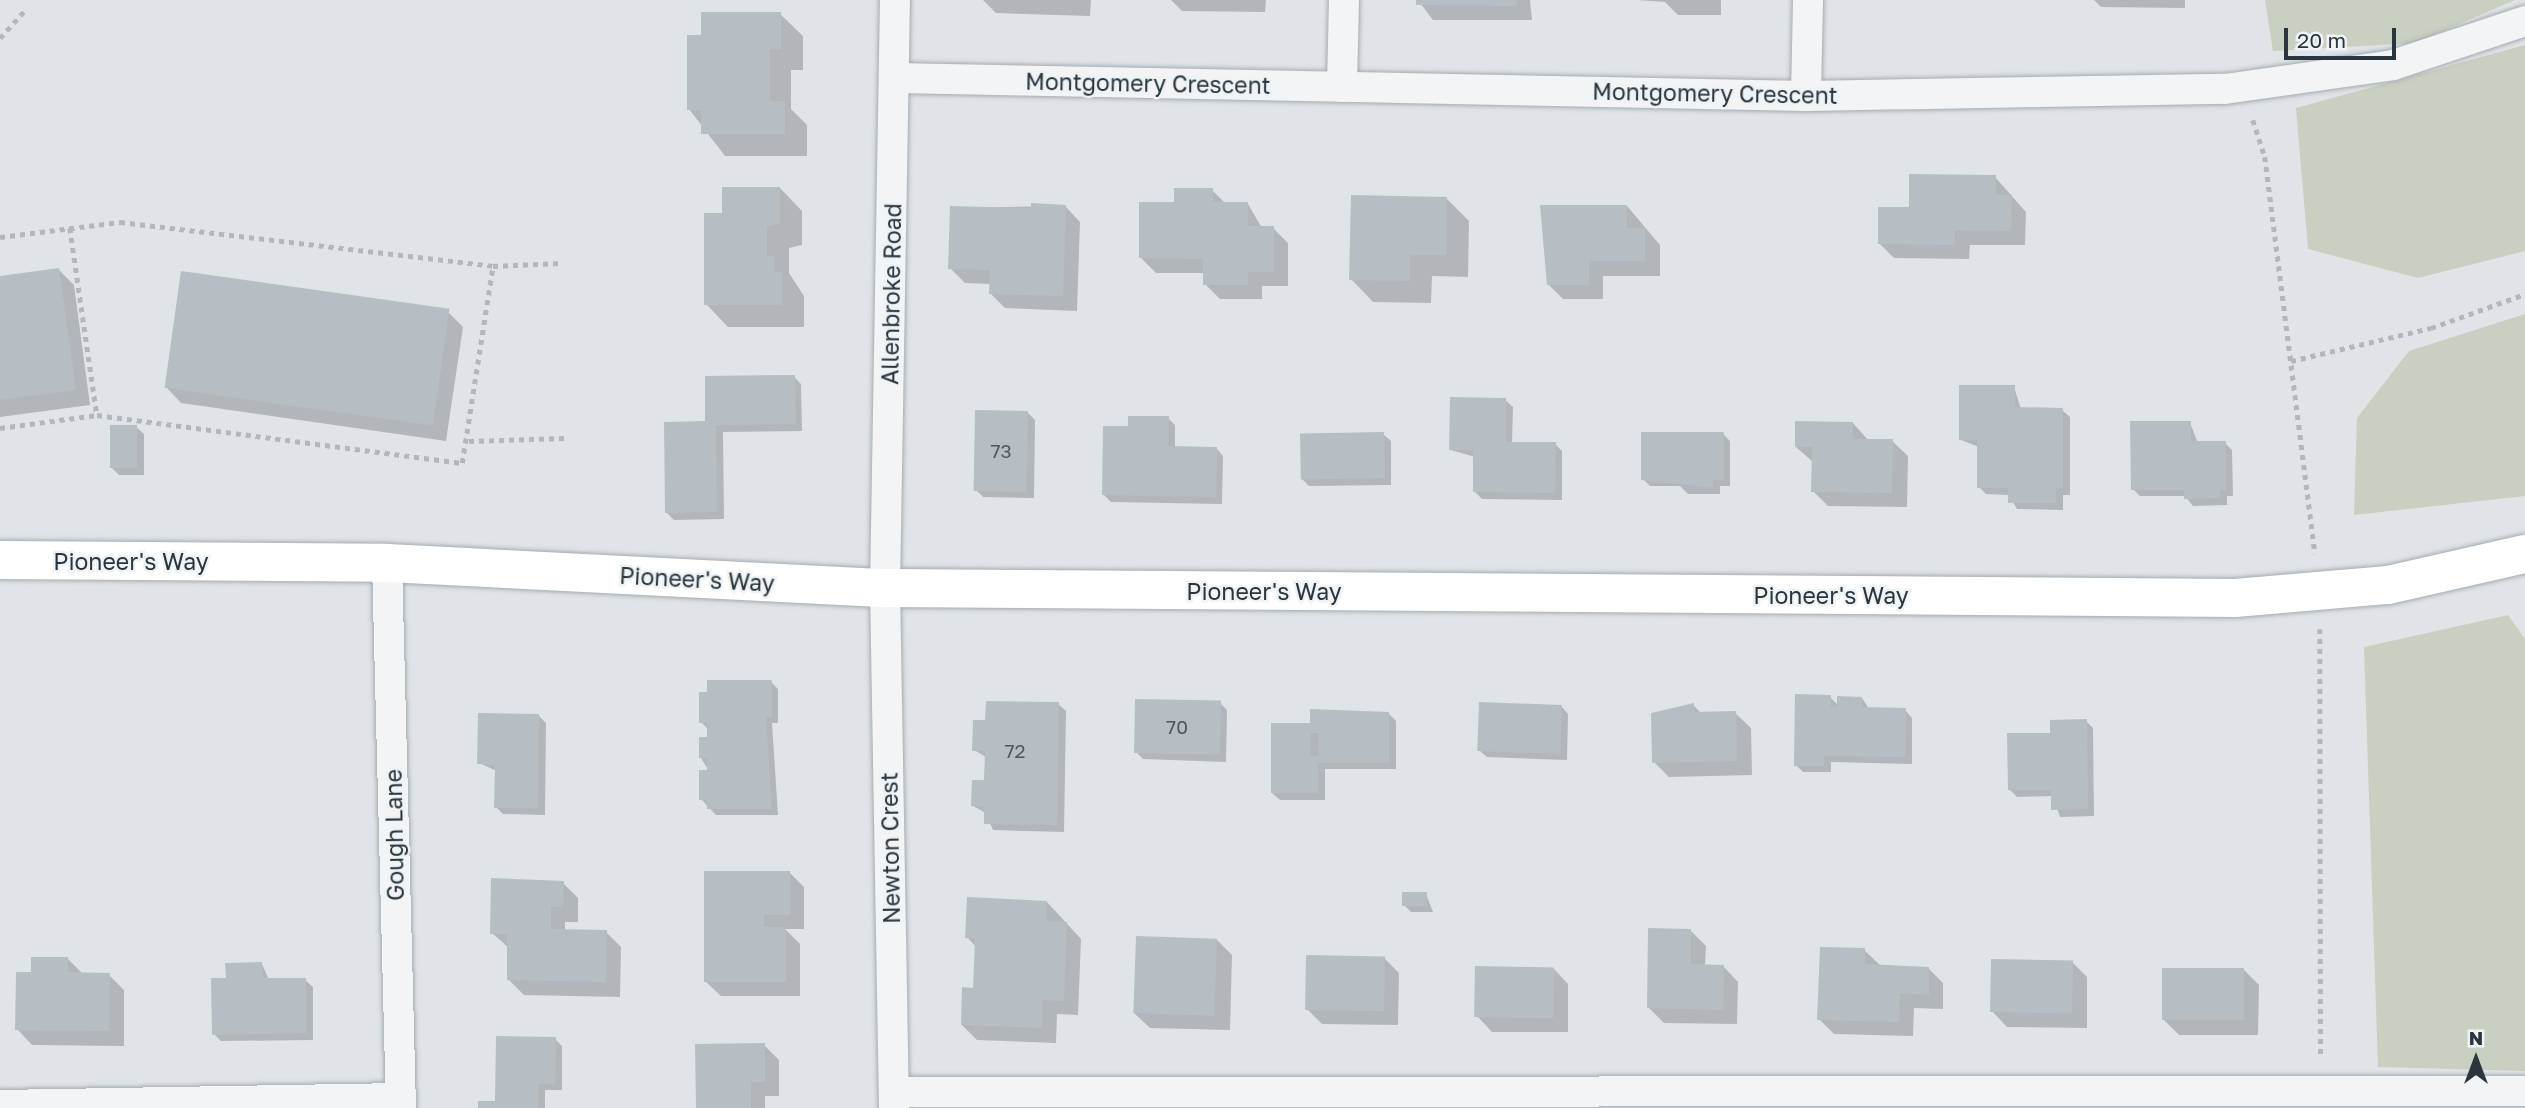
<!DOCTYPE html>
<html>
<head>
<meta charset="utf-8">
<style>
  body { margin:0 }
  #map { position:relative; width:2525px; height:1108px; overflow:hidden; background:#dfe4e7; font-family:"Golos Text",sans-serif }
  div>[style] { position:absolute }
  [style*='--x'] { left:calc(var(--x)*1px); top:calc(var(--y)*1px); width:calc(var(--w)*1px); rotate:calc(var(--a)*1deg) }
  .green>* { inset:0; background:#c8d0c1 }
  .shadow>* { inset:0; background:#0003 }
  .building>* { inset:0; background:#b7bec3; transform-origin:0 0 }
  .path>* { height:4.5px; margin-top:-2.25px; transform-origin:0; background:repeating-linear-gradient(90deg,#b2b7bb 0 5px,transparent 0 10px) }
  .roads { filter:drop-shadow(0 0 2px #a5acb1) drop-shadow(0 0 2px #a5acb1) }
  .street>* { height:30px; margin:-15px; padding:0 15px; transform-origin:15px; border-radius:15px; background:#f2f4f6 }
  .secondary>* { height:38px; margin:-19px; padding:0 19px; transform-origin:19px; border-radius:19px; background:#fff }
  span { translate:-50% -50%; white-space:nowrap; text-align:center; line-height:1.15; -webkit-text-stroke:5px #eff3f5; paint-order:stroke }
  .number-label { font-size:19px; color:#4d575e }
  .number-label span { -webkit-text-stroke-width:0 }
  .street-label { font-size:23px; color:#2a353d }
  .north { position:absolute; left:2441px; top:1024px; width:70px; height:70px; -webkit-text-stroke:5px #eff3f5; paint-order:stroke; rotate:0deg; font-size:19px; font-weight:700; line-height:28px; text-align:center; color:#2a353d }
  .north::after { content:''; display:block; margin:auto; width:24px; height:32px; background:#2a353d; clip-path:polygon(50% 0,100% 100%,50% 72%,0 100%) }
  .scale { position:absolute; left:2284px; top:28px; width:112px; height:32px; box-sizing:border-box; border:4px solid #2a353d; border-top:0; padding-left:9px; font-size:21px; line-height:24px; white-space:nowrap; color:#2a353d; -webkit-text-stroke:5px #eff3f5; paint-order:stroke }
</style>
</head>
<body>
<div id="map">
  <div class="green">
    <div style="clip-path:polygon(2265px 0,2515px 0,2415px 43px,2273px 51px)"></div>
    <div style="clip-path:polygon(2525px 45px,2525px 251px,2418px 278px,2308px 249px,2296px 108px)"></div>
    <div style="clip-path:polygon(2525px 314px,2525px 496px,2354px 515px,2357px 418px,2409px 351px)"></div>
    <div style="clip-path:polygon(2508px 615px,2525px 639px,2525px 1071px,2378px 1067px,2364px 647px)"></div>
  </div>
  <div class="shadow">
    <div style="clip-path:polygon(983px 0,1091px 0,1090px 16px,996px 13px)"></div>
    <div style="clip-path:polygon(1171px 0,1266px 0,1265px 12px,1182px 11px)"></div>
    <div style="clip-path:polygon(1418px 0,1530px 0,1532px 20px,1433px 20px)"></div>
    <div style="clip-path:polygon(1721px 0,1721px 15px,1678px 15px,1665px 2px,1637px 0)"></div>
    <div style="clip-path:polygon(2094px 0,2185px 0,2185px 8px,2101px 7px)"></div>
    <div style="clip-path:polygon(780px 14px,803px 36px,803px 70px,791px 70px,791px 109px,807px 125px,807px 156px,725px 156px,689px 109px,703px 37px)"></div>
    <div style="clip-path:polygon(1995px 177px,2026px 212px,2025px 245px,1970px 245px,1969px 259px,1894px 258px,1879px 243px,1911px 209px)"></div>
    <div style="clip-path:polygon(780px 188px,802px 211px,802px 245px,789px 248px,789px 273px,804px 296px,804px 327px,728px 327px,706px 304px)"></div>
    <div style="clip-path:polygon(1212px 190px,1226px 204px,1248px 204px,1262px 228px,1273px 228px,1288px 243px,1288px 286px,1262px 286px,1262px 299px,1220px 299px,1205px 284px,1205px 273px,1156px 273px,1141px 258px,1175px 203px)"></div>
    <div style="clip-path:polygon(1447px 199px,1469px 221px,1468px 277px,1432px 276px,1431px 303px,1373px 302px,1351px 279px)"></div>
    <div style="clip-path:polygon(1065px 206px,1080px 222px,1077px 311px,1005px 308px,990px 293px,991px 284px,965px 283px,950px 268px,952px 208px)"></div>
    <div style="clip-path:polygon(1627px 206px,1660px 245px,1660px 276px,1603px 276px,1603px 299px,1563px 299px,1548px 284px)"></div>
    <div style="clip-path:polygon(59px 270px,74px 285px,90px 405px,0 417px,0 277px)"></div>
    <div style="clip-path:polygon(448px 312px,463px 327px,446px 441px,181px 403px,166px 387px)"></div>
    <div style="clip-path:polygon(794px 377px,801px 384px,802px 431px,723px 432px,724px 519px,674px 520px,667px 513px,707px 423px)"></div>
    <div style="clip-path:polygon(2014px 387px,2021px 409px,2062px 410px,2070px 417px,2070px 495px,2063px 495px,2063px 510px,2017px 509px,2009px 495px,1986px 494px,1979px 487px,1979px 447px,1961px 440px)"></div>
    <div style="clip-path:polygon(1505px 400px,1513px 407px,1512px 443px,1555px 444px,1562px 451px,1562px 500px,1482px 499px,1474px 491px,1475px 457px,1451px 450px)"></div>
    <div style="clip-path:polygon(1028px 413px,1035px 420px,1034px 498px,983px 497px,976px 490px)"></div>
    <div style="clip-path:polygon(1168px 418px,1175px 425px,1175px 448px,1216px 448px,1223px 456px,1222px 504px,1111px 502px,1104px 495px,1129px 428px)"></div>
    <div style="clip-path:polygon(1853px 423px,1868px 440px,1892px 441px,1908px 456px,1907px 507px,1828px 506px,1813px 491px,1813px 462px,1796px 447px)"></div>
    <div style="clip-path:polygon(2190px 423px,2198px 443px,2225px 443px,2232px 450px,2233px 496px,2227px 496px,2227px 505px,2193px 506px,2185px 496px,2140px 496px,2133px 489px)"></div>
    <div style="clip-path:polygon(136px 427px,144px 434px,144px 475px,119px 475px,112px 468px)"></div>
    <div style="clip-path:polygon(1383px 434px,1391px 441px,1391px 485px,1309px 486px,1302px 479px)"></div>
    <div style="clip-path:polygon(1723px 434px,1730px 441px,1730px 486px,1720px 486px,1720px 494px,1688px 494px,1680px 486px,1650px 486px,1643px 479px)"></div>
    <div style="clip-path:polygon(771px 682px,778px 689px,778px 723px,772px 723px,778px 815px,716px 815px,701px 799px,709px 771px,701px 758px,709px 730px,701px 722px)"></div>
    <div style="clip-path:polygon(1830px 697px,1839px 706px,1862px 698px,1869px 709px,1905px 710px,1912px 718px,1912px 764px,1831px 762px,1831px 772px,1803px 772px,1796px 765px)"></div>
    <div style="clip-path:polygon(1220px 703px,1227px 710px,1226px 762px,1143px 759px,1136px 752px)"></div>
    <div style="clip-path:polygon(1058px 704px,1066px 711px,1064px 832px,993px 830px,986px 813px,973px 806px,986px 782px,986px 757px,974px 750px)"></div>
    <div style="clip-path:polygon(1693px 705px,1701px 713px,1735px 713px,1751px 728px,1752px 775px,1669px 777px,1654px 762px)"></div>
    <div style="clip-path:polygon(1561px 706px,1568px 714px,1567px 760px,1487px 757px,1479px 750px)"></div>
    <div style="clip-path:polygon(1388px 713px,1396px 721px,1396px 769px,1325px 769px,1325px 800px,1280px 800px,1272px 793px,1312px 725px)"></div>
    <div style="clip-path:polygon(539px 716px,546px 723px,545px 815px,503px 814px,496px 807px,497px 771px,479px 763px)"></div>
    <div style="clip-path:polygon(2086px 721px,2093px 728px,2094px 816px,2060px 817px,2053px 796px,2017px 797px,2009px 789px,2052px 735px)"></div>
    <div style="clip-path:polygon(789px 872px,804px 887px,804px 929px,785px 929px,800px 944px,800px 996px,721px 996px,705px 981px)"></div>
    <div style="clip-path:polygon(563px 883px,578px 898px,578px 922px,565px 922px,565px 931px,606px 932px,621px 947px,620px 997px,524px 995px,509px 980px,509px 948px,492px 933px)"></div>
    <div style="clip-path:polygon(1426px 894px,1433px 912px,1411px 912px,1404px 905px)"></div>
    <div style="clip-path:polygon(1047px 902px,1081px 939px,1078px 1015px,1057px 1014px,1056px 1043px,977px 1040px,962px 1025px,975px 990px,976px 947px,967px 937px)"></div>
    <div style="clip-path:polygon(1691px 931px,1706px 946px,1705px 966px,1723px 966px,1738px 982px,1737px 1024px,1664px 1023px,1649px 1008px)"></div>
    <div style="clip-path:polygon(1217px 940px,1232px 955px,1230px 1030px,1150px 1028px,1134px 1013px)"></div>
    <div style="clip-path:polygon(1864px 950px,1880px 965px,1928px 968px,1943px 983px,1943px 1009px,1914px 1008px,1913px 1036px,1834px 1034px,1819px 1019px)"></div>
    <div style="clip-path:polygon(67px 958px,83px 974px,109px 975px,124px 990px,124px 1046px,32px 1045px,17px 1029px,32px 974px)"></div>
    <div style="clip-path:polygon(1384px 958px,1399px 973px,1398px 1025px,1322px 1024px,1307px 1009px)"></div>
    <div style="clip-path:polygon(2072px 962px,2087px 977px,2087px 1028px,2007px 1027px,1992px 1011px)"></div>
    <div style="clip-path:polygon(262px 964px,269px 980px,305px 980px,313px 987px,313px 1040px,221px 1041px,214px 1034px,228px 980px)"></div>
    <div style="clip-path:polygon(1553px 968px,1568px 984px,1568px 1032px,1492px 1032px,1477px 1016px)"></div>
    <div style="clip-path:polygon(2244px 970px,2259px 985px,2258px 1035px,2179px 1035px,2164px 1020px)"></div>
    <div style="clip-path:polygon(555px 1039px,562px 1046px,562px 1090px,545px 1090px,545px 1108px,480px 1108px,497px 1102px)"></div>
    <div style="clip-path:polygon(764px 1045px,779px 1060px,779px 1096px,765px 1096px,765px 1108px,697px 1108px)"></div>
  </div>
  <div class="building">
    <div style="clip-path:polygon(1416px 0,1517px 0,1517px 6px,1416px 5px)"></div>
    <div style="clip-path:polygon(701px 12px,781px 12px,781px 49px,770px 49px,770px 101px,785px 101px,785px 134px,701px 134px,701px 110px,687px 110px,687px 35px,701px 35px)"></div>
    <div style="clip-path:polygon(1909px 174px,1996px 175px,1996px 195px,2012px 195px,2011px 231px,1955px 230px,1955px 245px,1878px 244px,1878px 207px,1909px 207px)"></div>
    <div style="clip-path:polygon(722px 187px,780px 187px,780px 223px,767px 227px,767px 256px,774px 256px,774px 272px,782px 272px,782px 305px,704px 305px,704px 213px,722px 213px)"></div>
    <div style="clip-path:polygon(1174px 188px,1213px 188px,1213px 202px,1248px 202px,1248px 226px,1274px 226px,1274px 272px,1248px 272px,1248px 285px,1203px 285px,1203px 259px,1139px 258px,1139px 202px,1174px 202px)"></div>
    <div style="clip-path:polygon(1351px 195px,1447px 197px,1446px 255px,1410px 255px,1410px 281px,1349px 280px)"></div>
    <div style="clip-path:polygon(1031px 203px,1066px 205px,1063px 296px,989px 294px,990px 270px,948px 269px,950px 206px,1031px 208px)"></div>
    <div style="clip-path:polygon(1540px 205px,1627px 205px,1627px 228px,1645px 228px,1645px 261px,1589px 261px,1589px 285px,1547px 285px)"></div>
    <div style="clip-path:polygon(59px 268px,76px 390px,0 400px,0 276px)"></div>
    <div style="left:181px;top:271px;width:271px;height:118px;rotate:8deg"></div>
    <div style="clip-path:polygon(795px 375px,796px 424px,716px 425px,717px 512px,665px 513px,664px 422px,705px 421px,705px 376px)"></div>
    <div style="clip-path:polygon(1959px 385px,2015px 385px,2015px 407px,2063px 408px,2063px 488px,2056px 488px,2056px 503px,2008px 503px,2008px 488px,1977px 488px,1977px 440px,1959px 440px)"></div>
    <div style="clip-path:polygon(1450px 397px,1506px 398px,1506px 442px,1556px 442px,1555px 493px,1473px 492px,1473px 450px,1449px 450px)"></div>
    <div style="left:975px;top:410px;width:53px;height:81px;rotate:1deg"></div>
    <div style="clip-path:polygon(1128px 416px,1169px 416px,1168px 446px,1217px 447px,1216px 497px,1102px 495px,1103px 426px,1128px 426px)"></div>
    <div style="clip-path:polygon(1795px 421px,1853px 422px,1853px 439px,1893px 439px,1892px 493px,1811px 492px,1812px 447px,1795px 447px)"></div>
    <div style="clip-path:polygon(2130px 421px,2191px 421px,2191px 441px,2226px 441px,2226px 490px,2220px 490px,2220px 498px,2184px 499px,2184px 490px,2131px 490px)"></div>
    <div style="left:110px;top:425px;width:27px;height:43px"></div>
    <div style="left:1384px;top:432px;width:46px;height:84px;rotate:89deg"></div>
    <div style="clip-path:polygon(1641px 432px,1724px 432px,1724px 480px,1713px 480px,1713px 488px,1641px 480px)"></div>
    <div style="clip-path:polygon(707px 680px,772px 680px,772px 717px,766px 717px,772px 809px,707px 809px,707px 800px,699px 800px,699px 770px,707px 770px,707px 758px,699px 758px,699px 737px,707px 737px,707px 723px,699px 723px,699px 692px,707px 692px)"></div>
    <div style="clip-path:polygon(1795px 694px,1831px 695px,1831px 707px,1837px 707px,1837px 696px,1862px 697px,1862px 707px,1906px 708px,1905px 757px,1824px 756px,1824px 766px,1794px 766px)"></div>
    <div style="left:1135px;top:699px;width:86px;height:54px;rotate:1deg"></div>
    <div style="clip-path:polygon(986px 701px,1059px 702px,1057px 825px,984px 824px,984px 806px,971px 806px,972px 780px,984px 780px,985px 751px,972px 751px,973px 720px,985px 720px)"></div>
    <div style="left:1479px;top:702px;width:83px;height:49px;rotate:2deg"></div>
    <div style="clip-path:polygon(1694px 703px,1694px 712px,1736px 711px,1737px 761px,1652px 763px,1651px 713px)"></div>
    <div style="clip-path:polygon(evenodd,1310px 709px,1389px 712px,1389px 763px,1318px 763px,1318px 793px,1271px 793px,1271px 723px,1310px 723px,1310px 709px,1311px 733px,1319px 733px,1318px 756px,1310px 756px,1311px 733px)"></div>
    <div style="clip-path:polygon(478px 713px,539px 714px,538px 808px,494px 808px,495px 765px,477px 764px)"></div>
    <div style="clip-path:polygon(2087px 719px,2088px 809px,2051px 810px,2051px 790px,2008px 790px,2007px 733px,2050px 733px,2050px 720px)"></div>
    <div style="clip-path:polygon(704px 871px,790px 871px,790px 915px,764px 915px,764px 927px,786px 927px,786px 982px,704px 982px)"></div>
    <div style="clip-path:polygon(491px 878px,564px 881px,563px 907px,551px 907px,551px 929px,607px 930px,606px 982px,507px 980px,507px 934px,490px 934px)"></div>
    <div style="left:1402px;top:892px;width:25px;height:14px"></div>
    <div style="clip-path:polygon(967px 897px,1047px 901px,1046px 921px,1067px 922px,1064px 1001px,1043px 1000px,1042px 1028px,961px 1025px,962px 987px,973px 988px,975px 939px,965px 938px)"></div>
    <div style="clip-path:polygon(1648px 928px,1691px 929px,1691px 964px,1724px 965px,1723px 1010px,1647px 1008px)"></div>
    <div style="left:1136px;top:936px;width:81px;height:77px;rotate:2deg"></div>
    <div style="clip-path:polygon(1820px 947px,1865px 948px,1865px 964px,1929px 967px,1929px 995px,1900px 993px,1899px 1022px,1817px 1020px)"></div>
    <div style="left:1306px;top:955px;width:79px;height:55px;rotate:1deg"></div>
    <div style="clip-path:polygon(31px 957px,68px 957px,68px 972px,110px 973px,109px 1031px,15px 1030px,16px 972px,31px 972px)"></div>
    <div style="left:1991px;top:959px;width:82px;height:53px;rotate:1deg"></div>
    <div style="clip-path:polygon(262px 962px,263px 978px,306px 978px,307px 1033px,212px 1035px,211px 978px,226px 978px,225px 963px)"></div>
    <div style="left:1475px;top:966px;width:79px;height:51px;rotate:1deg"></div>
    <div style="left:2162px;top:968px;width:82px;height:52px"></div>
    <div style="clip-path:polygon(496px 1036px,556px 1037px,555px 1084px,539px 1084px,538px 1108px,478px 1108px,478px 1101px,495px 1101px)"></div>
    <div style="clip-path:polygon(765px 1043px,765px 1082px,751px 1082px,751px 1108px,696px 1108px,695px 1044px)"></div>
  </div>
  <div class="path">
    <div style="--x:0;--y:38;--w:39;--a:-48"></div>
    <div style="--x:2253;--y:120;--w:39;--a:72"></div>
    <div style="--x:2265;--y:157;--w:400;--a:82.8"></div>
    <div style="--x:70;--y:228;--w:189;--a:81.8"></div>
    <div style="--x:0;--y:237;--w:121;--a:-7.1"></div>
    <div style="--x:120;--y:222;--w:376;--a:6.7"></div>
    <div style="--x:493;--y:266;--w:69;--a:-2.5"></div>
    <div style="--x:2291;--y:361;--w:144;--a:-13.3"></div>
    <div style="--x:2431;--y:328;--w:100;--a:-19.9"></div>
    <div style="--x:0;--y:428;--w:98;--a:-7.6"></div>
    <div style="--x:97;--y:415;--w:368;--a:7.5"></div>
    <div style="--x:462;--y:463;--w:199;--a:-81.1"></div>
    <div style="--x:469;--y:441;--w:97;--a:-1.8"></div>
    <div style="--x:2320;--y:629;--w:428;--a:89.9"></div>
  </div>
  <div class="roads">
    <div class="street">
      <div style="--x:895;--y:78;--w:911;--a:1.13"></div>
      <div style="--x:1806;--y:96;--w:419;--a:-1"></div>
      <div style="--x:2225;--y:89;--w:170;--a:-8.1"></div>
      <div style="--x:2393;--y:65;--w:139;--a:-18.4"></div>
      <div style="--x:1342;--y:87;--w:87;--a:-88.7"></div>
      <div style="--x:1806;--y:96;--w:96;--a:-88.8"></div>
      <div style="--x:387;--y:563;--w:545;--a:88.53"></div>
      <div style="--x:894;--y:1092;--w:1631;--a:-0.04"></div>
      <div style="--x:0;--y:1105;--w:401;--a:-1"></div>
      <div style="--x:894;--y:1108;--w:520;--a:-90.99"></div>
      <div style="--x:885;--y:588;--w:588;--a:-89.03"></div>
    </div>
    <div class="secondary">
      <div style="--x:0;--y:560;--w:387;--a:0.4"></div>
      <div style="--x:387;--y:563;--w:499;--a:2.9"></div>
      <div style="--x:885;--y:588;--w:1350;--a:0.42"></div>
      <div style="--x:2235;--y:598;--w:154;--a:-4.9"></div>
      <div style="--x:2388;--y:585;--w:140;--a:-12.8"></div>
    </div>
  </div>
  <div class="number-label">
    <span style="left:1001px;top:451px">73</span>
    <span style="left:1177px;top:727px">70</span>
    <span style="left:1015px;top:751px">72</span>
  </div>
  <div class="street-label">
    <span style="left:1148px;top:83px;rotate:1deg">Montgomery Crescent</span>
    <span style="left:1715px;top:93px;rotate:1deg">Montgomery Crescent</span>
    <span style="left:891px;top:294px;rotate:-89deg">Allenbroke Road</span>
    <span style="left:131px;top:561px">Pioneer's Way</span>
    <span style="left:697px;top:579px;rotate:3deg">Pioneer's Way</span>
    <span style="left:1264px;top:591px">Pioneer's Way</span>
    <span style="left:1831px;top:595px">Pioneer's Way</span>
    <span style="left:394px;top:835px;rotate:-91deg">Gough Lane</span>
    <span style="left:890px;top:848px;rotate:-91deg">Newton Crest</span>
  </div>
  <div class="north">N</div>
  <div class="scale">20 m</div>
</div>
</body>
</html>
